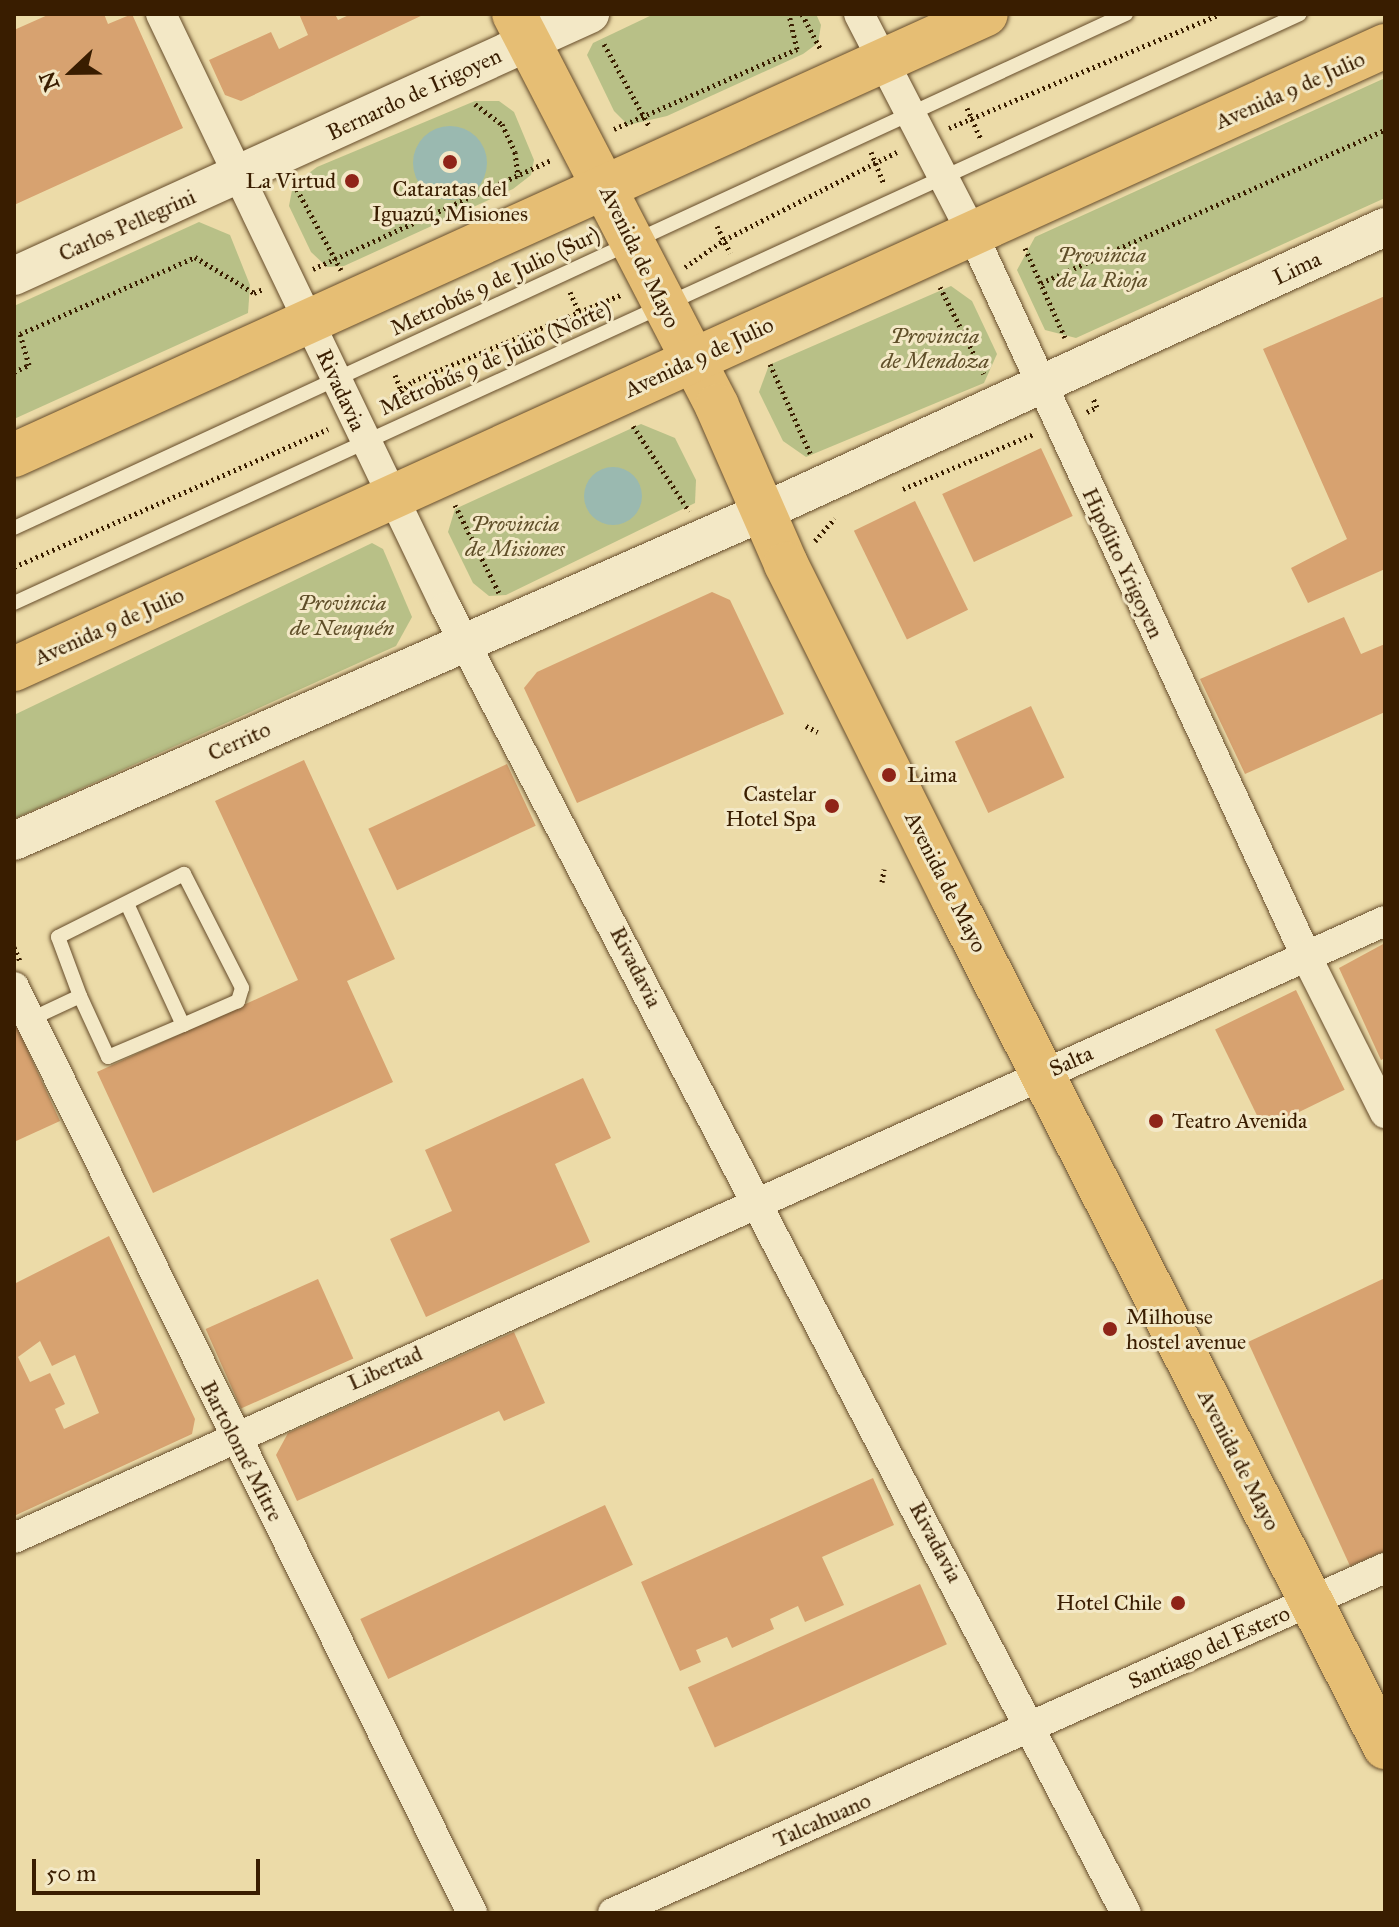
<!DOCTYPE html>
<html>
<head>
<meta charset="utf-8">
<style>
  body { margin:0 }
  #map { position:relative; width:1399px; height:1927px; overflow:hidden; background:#ecdba8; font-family:"IM FELL Great Primer",serif }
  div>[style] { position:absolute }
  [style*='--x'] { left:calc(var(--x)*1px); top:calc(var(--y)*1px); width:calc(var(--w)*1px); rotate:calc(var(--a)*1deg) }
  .green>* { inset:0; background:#b8c087 }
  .water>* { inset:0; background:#9ab9b0 }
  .round { border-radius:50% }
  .building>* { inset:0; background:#d7a270; transform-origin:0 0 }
  .path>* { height:5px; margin-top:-2.5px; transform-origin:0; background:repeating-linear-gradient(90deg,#391d00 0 2px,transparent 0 6px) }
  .roads { filter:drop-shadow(0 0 2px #664c2a) drop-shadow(0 0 2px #664c2a) }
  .service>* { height:14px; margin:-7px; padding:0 7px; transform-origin:7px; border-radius:7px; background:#f3e8c6 }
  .minor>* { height:30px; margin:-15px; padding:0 15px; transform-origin:15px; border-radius:15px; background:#f3e8c6 }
  .tertiary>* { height:38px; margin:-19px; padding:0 19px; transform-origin:19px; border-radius:19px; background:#f3e8c6 }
  .primary>* { height:44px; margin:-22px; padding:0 22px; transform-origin:22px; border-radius:22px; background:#e6be74 }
  .trunk>* { height:44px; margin:-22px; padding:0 22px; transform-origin:22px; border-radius:22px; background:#e6be74 }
  .dots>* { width:22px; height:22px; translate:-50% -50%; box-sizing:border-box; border:4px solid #f3e8c6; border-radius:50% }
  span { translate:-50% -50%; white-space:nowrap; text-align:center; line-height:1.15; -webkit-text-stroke:6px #f3e8c6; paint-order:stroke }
  .street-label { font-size:22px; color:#391d00 }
  .poi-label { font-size:22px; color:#391d00 }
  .right { translate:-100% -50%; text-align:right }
  .left { translate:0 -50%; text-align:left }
  .park-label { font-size:22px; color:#5f4e28; font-style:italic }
  .frame { position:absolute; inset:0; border:16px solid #391d00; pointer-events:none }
  .north { position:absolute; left:32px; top:32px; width:80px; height:80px; -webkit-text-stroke:6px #f3e8c6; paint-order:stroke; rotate:248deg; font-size:22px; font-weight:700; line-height:32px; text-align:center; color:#391d00 }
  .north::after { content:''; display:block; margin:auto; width:28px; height:36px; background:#391d00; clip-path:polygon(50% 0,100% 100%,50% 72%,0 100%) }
  .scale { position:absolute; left:32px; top:1859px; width:228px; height:36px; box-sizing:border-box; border:4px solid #391d00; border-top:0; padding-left:10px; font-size:24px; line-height:28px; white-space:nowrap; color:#391d00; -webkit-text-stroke:6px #f3e8c6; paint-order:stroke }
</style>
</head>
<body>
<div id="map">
  <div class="green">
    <div style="clip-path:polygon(654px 14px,816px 14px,821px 25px,818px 43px,803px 54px,667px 116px,628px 125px,614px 111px,587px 55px,593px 43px)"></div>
    <div style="clip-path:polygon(1385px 78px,1385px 198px,1076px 338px,1045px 330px,1017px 270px,1035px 237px)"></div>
    <div style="clip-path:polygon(475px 101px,499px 101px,514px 112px,534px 160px,531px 175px,513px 189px,344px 266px,327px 267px,311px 252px,289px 206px,293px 185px,317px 167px)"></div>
    <div style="clip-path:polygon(199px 222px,230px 235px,250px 285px,248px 313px,14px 419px,14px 306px)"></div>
    <div style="clip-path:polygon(951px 286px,972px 301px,997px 354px,984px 383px,806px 457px,783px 441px,759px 392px,769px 365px)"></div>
    <div style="clip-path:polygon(641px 424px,675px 438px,696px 480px,695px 503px,506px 595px,489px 596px,473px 583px,448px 532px,455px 509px)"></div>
    <div style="clip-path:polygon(372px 543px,383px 549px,412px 617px,396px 646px,14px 819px,14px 715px)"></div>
  </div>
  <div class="water">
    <div class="round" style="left:413px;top:126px;width:74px;height:74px"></div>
    <div class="round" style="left:584px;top:467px;width:58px;height:58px"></div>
  </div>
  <div class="building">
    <div style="clip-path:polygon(50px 14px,104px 14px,108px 24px,132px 14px,183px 128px,14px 205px,14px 30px)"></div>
    <div style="clip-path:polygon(299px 14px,335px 14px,338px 20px,351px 14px,425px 14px,241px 101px,225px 95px,209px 60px,271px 32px,279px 49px,308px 35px)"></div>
    <div style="clip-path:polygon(1385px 296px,1385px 569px,1308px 603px,1291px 568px,1347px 539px,1263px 349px)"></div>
    <div style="left:1041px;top:448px;width:75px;height:109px;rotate:65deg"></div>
    <div style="left:915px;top:501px;width:121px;height:68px;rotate:64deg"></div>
    <div style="clip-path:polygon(712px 592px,730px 600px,784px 714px,577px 803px,524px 688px,537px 672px)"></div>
    <div style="clip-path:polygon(1344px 617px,1361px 654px,1385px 644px,1385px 712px,1245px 774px,1200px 679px)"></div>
    <div style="left:1031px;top:706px;width:79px;height:84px;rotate:65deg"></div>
    <div style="clip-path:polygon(304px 760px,395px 959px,347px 981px,393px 1082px,153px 1193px,97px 1072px,298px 980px,215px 801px)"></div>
    <div style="left:507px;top:764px;width:68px;height:153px;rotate:65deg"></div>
    <div style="clip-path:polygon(1385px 943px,1385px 1058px,1381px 1060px,1339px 968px)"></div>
    <div style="left:1296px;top:990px;width:111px;height:90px;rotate:64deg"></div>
    <div style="clip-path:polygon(17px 1027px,60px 1121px,14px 1142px,14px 1028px)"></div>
    <div style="clip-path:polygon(583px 1078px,611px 1138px,555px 1164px,590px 1242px,426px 1317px,390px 1239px,452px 1211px,425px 1150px)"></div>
    <div style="clip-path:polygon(evenodd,109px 1236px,195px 1419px,192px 1434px,14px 1516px,14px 1284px,109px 1236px,40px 1341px,52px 1366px,75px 1355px,99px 1413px,64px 1429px,55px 1409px,65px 1404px,50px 1373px,30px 1382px,18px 1357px,40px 1341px)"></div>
    <div style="clip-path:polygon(1385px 1278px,1385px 1551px,1350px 1566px,1248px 1342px)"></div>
    <div style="left:318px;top:1279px;width:87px;height:123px;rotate:66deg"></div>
    <div style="clip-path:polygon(514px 1332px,545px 1403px,504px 1421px,499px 1411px,297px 1501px,276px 1455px,288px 1433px)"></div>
    <div style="clip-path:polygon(873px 1478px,894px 1525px,822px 1557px,844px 1605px,805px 1622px,798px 1606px,770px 1619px,774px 1629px,732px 1648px,727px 1637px,696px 1650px,701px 1662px,680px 1671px,641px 1582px)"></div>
    <div style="left:605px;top:1505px;width:66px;height:270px;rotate:65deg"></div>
    <div style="left:920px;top:1584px;width:66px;height:254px;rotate:66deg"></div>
  </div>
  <div class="path">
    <div style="--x:802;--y:14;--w:41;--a:62.2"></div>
    <div style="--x:604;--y:44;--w:94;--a:61.2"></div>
    <div style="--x:475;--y:104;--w:34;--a:37"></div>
    <div style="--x:502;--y:124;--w:31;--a:65"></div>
    <div style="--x:515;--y:152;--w:25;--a:83"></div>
    <div style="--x:967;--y:108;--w:34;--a:66"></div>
    <div style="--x:949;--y:128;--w:294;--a:-22.8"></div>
    <div style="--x:614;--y:129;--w:200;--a:-23.6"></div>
    <div style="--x:797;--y:49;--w:36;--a:-103"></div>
    <div style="--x:871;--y:152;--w:35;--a:68"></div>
    <div style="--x:294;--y:184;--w:98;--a:61.3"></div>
    <div style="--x:717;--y:226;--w:30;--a:64"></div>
    <div style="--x:1025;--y:248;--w:98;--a:66"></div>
    <div style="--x:685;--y:267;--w:47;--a:-34.7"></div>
    <div style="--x:724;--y:240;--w:194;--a:-27"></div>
    <div style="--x:313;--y:269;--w:262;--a:-24.6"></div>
    <div style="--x:1041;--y:283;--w:376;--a:-24"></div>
    <div style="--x:940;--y:287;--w:97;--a:63.2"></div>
    <div style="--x:570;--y:292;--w:22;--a:66"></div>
    <div style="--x:770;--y:364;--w:98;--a:65.8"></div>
    <div style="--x:14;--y:372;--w:17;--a:-25"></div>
    <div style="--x:29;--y:365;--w:32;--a:-106"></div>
    <div style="--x:20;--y:334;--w:191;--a:-23.7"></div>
    <div style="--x:195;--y:257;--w:69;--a:31.4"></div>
    <div style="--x:254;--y:293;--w:10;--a:-24"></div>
    <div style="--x:395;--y:375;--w:29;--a:68"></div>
    <div style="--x:382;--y:407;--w:40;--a:-40"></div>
    <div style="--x:413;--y:381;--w:225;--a:-22.5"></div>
    <div style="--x:1087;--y:412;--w:11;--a:-27"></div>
    <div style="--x:1097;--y:407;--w:10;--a:-114"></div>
    <div style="--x:633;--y:426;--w:102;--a:56.6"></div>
    <div style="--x:903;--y:489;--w:142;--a:-22.8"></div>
    <div style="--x:455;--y:505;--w:98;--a:63.4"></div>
    <div style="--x:815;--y:541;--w:30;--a:-49"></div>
    <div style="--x:14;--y:567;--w:343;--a:-23.7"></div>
    <div style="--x:806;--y:726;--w:13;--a:27"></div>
    <div style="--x:882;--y:882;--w:13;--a:-81"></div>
    <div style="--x:14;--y:947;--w:15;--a:67"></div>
  </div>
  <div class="roads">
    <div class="service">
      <div style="--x:14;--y:528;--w:1225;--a:-24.81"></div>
      <div style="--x:14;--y:603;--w:1414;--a:-24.61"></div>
      <div style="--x:80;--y:996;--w:67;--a:65.3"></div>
      <div style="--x:108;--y:1057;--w:82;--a:-23.1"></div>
      <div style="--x:31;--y:1019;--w:54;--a:-25.1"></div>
      <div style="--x:80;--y:996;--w:63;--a:-110.4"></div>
      <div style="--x:58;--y:937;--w:141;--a:-26.6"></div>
      <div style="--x:184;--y:874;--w:128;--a:63"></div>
      <div style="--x:242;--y:988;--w:14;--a:107"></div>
      <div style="--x:238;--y:1001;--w:60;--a:156.4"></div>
      <div style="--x:183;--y:1025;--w:133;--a:-114.8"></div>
    </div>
    <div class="minor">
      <div style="--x:161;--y:14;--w:658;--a:64.33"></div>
      <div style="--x:446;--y:607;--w:1472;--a:62.5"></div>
      <div style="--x:859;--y:14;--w:246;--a:62.7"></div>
      <div style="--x:972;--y:233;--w:796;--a:65.2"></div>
      <div style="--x:1306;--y:956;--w:176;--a:63.3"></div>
      <div style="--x:14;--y:987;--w:1033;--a:63.68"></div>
      <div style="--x:14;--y:1538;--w:1503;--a:-24.23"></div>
      <div style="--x:613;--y:1913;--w:846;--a:-24.08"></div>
    </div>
    <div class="tertiary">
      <div style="--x:14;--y:276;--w:633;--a:-24.46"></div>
      <div style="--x:14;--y:841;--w:820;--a:-23.72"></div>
      <div style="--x:765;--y:511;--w:682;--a:-24.61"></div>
    </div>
    <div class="primary">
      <div style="--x:514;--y:14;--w:441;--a:62.6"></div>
      <div style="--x:717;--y:406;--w:172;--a:66.4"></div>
      <div style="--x:786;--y:564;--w:374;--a:63.5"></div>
      <div style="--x:953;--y:899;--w:952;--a:63"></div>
    </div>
    <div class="trunk">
      <div style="--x:14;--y:455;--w:1067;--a:-24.4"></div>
      <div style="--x:14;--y:669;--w:1506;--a:-24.44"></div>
    </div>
  </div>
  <div class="dots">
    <div style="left:450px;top:162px;background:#8f2418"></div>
    <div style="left:352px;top:181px;background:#8f2418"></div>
    <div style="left:889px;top:775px;background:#8f2418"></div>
    <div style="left:832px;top:806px;background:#8f2418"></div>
    <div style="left:1156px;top:1121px;background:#8f2418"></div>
    <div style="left:1110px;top:1329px;background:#8f2418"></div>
    <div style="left:1178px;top:1603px;background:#8f2418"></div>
  </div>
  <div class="street-label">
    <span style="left:1290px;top:90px;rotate:-24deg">Avenida 9 de Julio</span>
    <span style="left:414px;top:94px;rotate:-25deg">Bernardo de Irigoyen</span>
    <span style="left:127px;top:225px;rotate:-24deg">Carlos Pellegrini</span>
    <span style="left:640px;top:257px;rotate:64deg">Avenida de Mayo</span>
    <span style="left:1297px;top:268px;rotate:-25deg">Lima</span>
    <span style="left:495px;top:281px;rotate:-25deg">Metrobús 9 de Julio (Sur)</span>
    <span style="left:699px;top:357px;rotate:-25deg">Avenida 9 de Julio</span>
    <span style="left:495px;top:358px;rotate:-24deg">Metrobús 9 de Julio (Norte)</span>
    <span style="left:341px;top:390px;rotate:65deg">Rivadavia</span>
    <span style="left:1123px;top:563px;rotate:65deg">Hipólito Yrigoyen</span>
    <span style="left:109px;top:626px;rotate:-24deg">Avenida 9 de Julio</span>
    <span style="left:239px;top:741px;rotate:-24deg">Cerrito</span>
    <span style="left:946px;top:882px;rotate:63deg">Avenida de Mayo</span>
    <span style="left:636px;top:967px;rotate:63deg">Rivadavia</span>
    <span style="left:1071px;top:1061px;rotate:-24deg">Salta</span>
    <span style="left:385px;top:1368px;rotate:-24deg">Libertad</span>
    <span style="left:242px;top:1451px;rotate:63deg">Bartolomé Mitre</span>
    <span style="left:1239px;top:1460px;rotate:63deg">Avenida de Mayo</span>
    <span style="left:936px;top:1542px;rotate:62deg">Rivadavia</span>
    <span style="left:1209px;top:1647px;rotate:-24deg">Santiago del Estero</span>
    <span style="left:822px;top:1820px;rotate:-24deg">Talcahuano</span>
  </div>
  <div class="poi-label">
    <span class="right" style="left:336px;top:181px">La Virtud</span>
    <span style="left:450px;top:201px">Cataratas del<br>Iguazú, Misiones</span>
    <span class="left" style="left:907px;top:775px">Lima</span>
    <span class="right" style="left:816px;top:806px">Castelar<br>Hotel Spa</span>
    <span class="left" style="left:1172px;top:1121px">Teatro Avenida</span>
    <span class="left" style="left:1126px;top:1329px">Milhouse<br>hostel avenue</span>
    <span class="right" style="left:1162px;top:1603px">Hotel Chile</span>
  </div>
  <div class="park-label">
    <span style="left:1102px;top:267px">Provincia<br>de la Rioja</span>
    <span style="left:935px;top:348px">Provincia<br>de Mendoza</span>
    <span style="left:515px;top:536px">Provincia<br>de Misiones</span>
    <span style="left:342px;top:615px">Provincia<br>de Neuquén</span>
  </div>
  <div class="frame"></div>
  <div class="north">N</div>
  <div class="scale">50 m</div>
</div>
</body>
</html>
